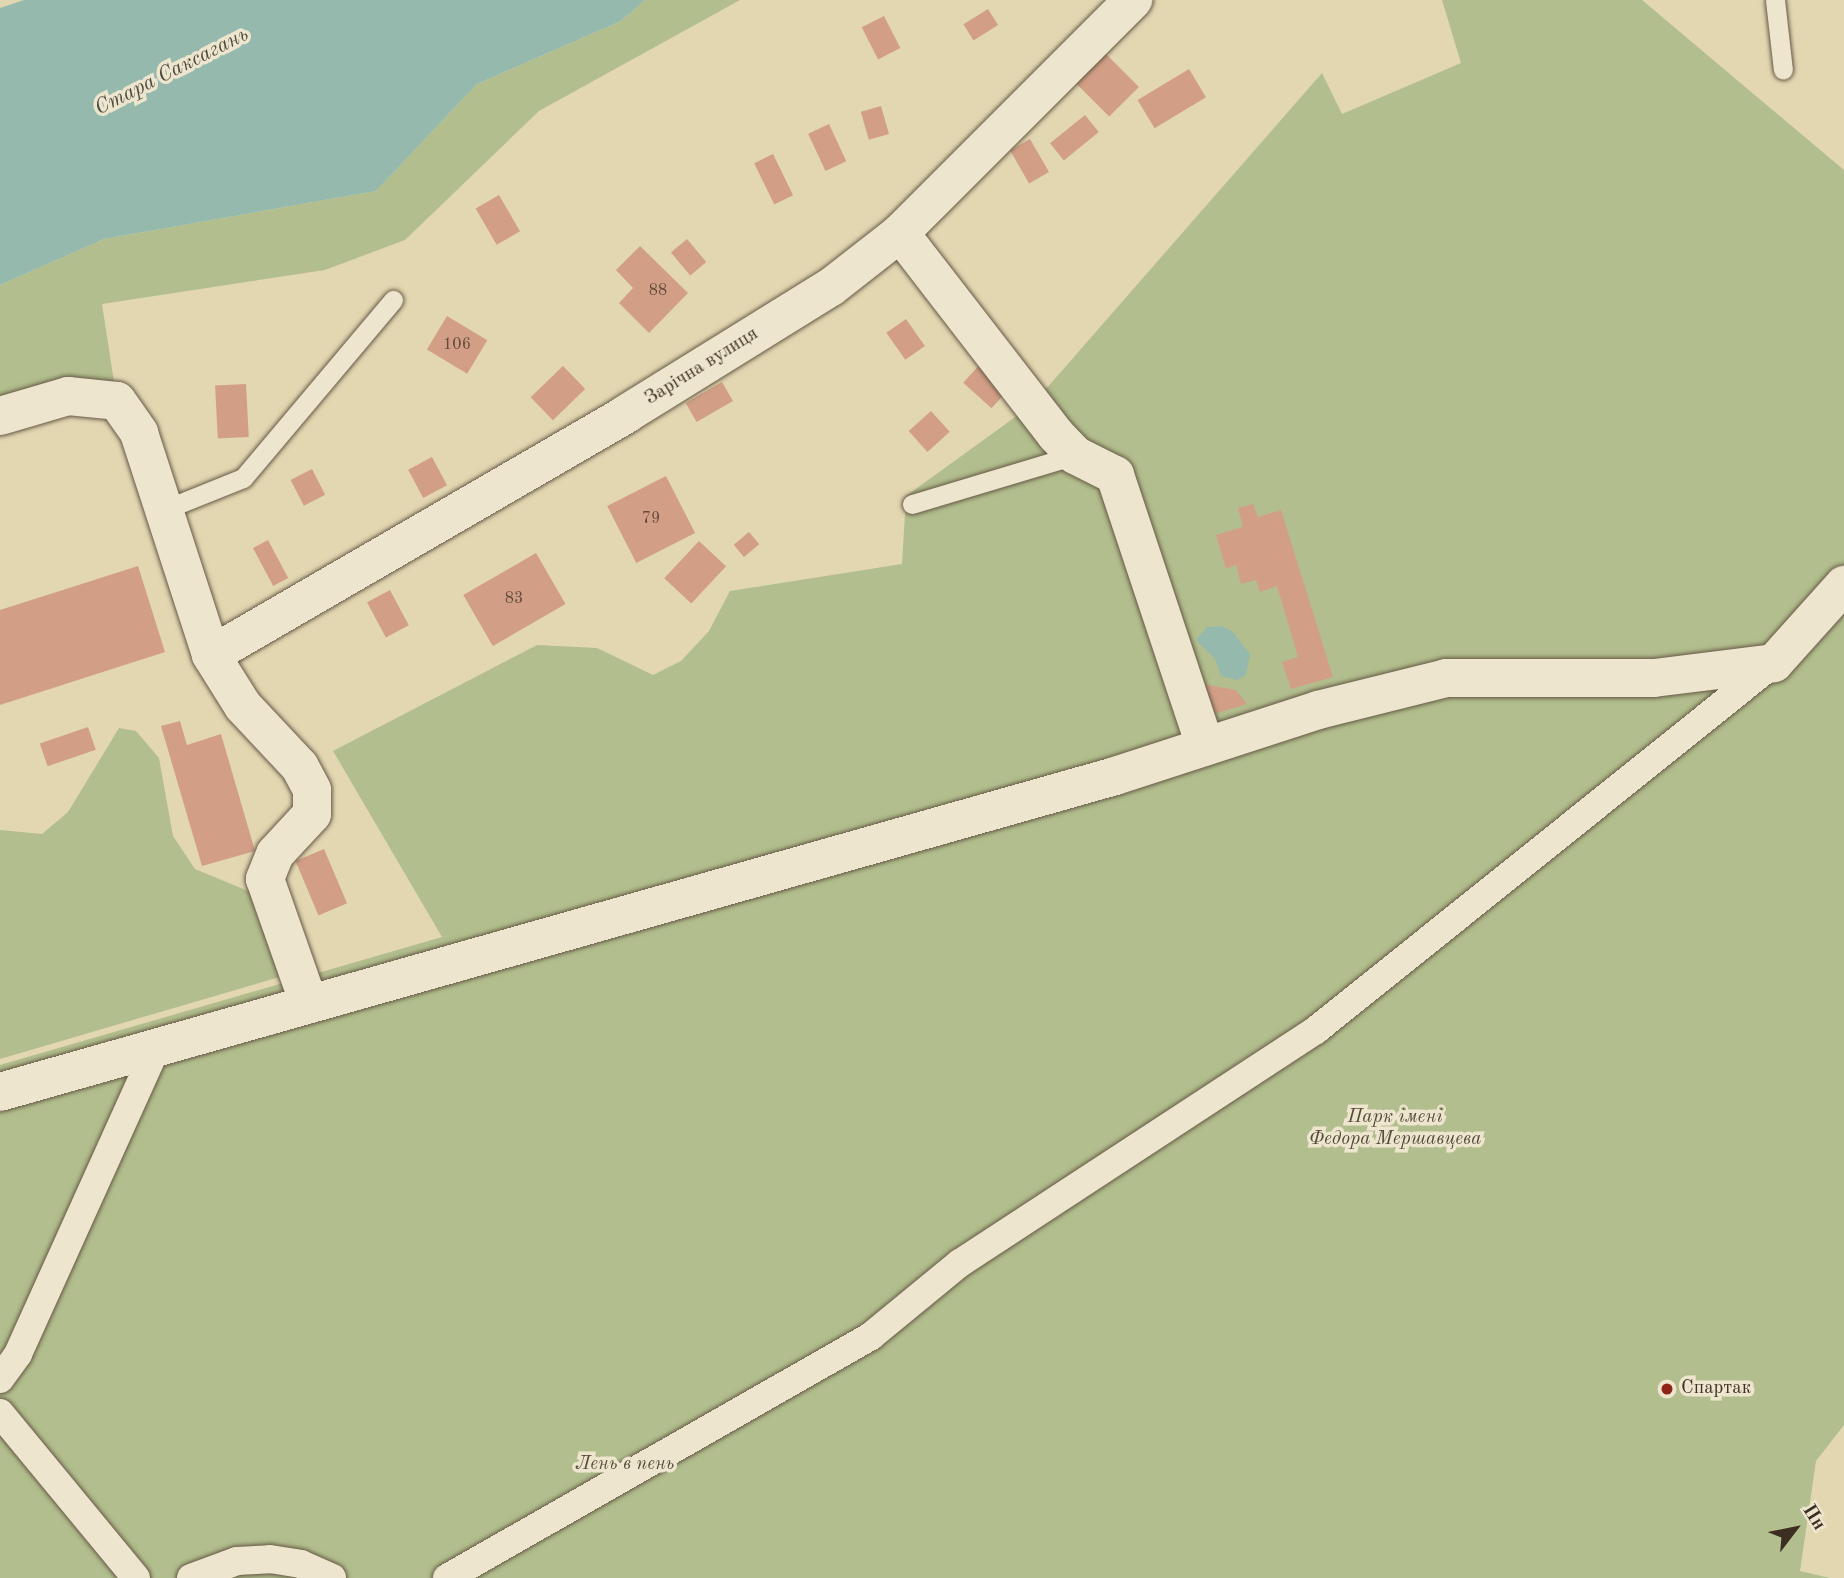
<!DOCTYPE html>
<html>
<head>
<meta charset="utf-8">
<style>
  body { margin:0 }
  #map { position:relative; width:1844px; height:1578px; overflow:hidden; background:#e3d7b2; font-family:"Old Standard TT",serif }
  div>[style] { position:absolute }
  [style*='--x'] { left:calc(var(--x)*1px); top:calc(var(--y)*1px); width:calc(var(--w)*1px); rotate:calc(var(--a)*1deg) }
  .green>* { inset:0; background:#b2be8d }
  .water>* { inset:0; background:#95baad }
  .building>* { inset:0; background:#d29f86; transform-origin:0 0 }
  .roads { filter:drop-shadow(0 0 2px #665946) drop-shadow(0 0 2px #665946) }
  .service>* { height:19px; margin:-9.5px; padding:0 9.5px; transform-origin:9.5px; border-radius:9.5px; background:#ede5cd }
  .pedestrian>* { height:28px; margin:-14px; padding:0 14px; transform-origin:14px; border-radius:14px; background:#ede5cd }
  .minor>* { height:38px; margin:-19px; padding:0 19px; transform-origin:19px; border-radius:19px; background:#ede5cd }
  .dots>* { width:19px; height:19px; translate:-50% -50%; box-sizing:border-box; border:4px solid #ede5cd; border-radius:50% }
  span { translate:-50% -50%; white-space:nowrap; text-align:center; line-height:1.15; -webkit-text-stroke:7px #ede5cd; paint-order:stroke }
  .number-label { font-size:16px; color:#624b3b }
  .number-label span { -webkit-text-stroke-width:0 }
  .street-label { font-size:19px; color:#3c2f22 }
  .park-label { font-size:19px; color:#544c37; font-style:italic }
  .poi-label { font-size:19px; color:#3c2f22 }
  .left { translate:0 -50%; text-align:left }
  .water-label { font-size:21px; color:#4e4b3e; font-style:italic }
  .north { position:absolute; left:1760px; top:1494px; width:70px; height:70px; -webkit-text-stroke:5px #ede5cd; paint-order:stroke; rotate:58deg; font-size:19px; font-weight:700; line-height:28px; text-align:center; color:#3c2f22 }
  .north::after { content:''; display:block; margin:auto; width:24px; height:32px; background:#3c2f22; clip-path:polygon(50% 0,100% 100%,50% 72%,0 100%) }
</style>
</head>
<body>
<div id="map">
  <div class="green">
    <div style="clip-path:polygon(645px 0,740px 0,539px 111px,405px 240px,325px 270px,102px 304px,117px 401px,0 416px,0 285px,104px 239px,376px 191px,477px 84px,621px 21px)"></div>
    <div style="clip-path:polygon(1442px 0,1642px 0,1844px 170px,1844px 1425px,1816px 1461px,1800px 1571px,1830px 1578px,0 1578px,0 1065px,442px 937px,333px 751px,537px 645px,597px 648px,653px 675px,681px 661px,709px 631px,730px 591px,902px 564px,906px 496px,1032px 405px,1322px 73px,1342px 114px,1461px 63px)"></div>
    <div style="clip-path:polygon(119px 728px,136px 731px,159px 758px,173px 836px,195px 869px,284px 906px,283px 976px,0 1059px,0 830px,42px 834px,68px 812px)"></div>
  </div>
  <div class="water">
    <div style="clip-path:polygon(24px 0,645px 0,621px 21px,477px 84px,376px 191px,104px 239px,0 285px,0 8px)"></div>
    <div style="clip-path:polygon(1221px 626px,1232px 631px,1250px 654px,1246px 675px,1237px 680px,1221px 676px,1215px 659px,1196px 640px,1207px 627px)"></div>
  </div>
  <div class="building">
    <div style="left:988px;top:9px;width:19px;height:29px;rotate:58deg"></div>
    <div style="left:884px;top:16px;width:36px;height:25px;rotate:63deg"></div>
    <div style="left:1100px;top:48px;width:55px;height:42px;rotate:45deg"></div>
    <div style="left:1189px;top:69px;width:33px;height:60px;rotate:59deg"></div>
    <div style="left:881px;top:106px;width:29px;height:21px;rotate:74deg"></div>
    <div style="left:1085px;top:115px;width:22px;height:45px;rotate:51deg"></div>
    <div style="left:829px;top:124px;width:41px;height:23px;rotate:65deg"></div>
    <div style="left:1030px;top:139px;width:38px;height:23px;rotate:60deg"></div>
    <div style="left:773px;top:154px;width:46px;height:21px;rotate:64deg"></div>
    <div style="left:499px;top:195px;width:42px;height:27px;rotate:60deg"></div>
    <div style="left:687px;top:239px;width:30px;height:21px;rotate:50deg"></div>
    <div style="clip-path:polygon(640px 246px,688px 293px,649px 333px,619px 303px,633px 288px,616px 270px)"></div>
    <div style="left:447px;top:316px;width:47px;height:39px;rotate:31deg"></div>
    <div style="left:906px;top:319px;width:33px;height:24px;rotate:55deg"></div>
    <div style="left:982px;top:362px;width:38px;height:28px;rotate:42deg"></div>
    <div style="left:563px;top:366px;width:32px;height:45px;rotate:46deg"></div>
    <div style="left:722px;top:382px;width:22px;height:42px;rotate:60deg"></div>
    <div style="left:246px;top:384px;width:53px;height:31px;rotate:87deg"></div>
    <div style="left:931px;top:411px;width:28px;height:30px;rotate:48deg"></div>
    <div style="left:432px;top:457px;width:32px;height:27px;rotate:62deg"></div>
    <div style="left:312px;top:469px;width:29px;height:24px;rotate:63deg"></div>
    <div style="left:666px;top:476px;width:64px;height:66px;rotate:63deg"></div>
    <div style="clip-path:polygon(1253px 504px,1258px 517px,1281px 510px,1333px 677px,1291px 689px,1282px 662px,1298px 657px,1277px 586px,1260px 592px,1256px 580px,1241px 584px,1236px 565px,1226px 569px,1216px 535px,1243px 527px,1238px 508px)"></div>
    <div style="left:749px;top:532px;width:16px;height:20px;rotate:50deg"></div>
    <div style="left:268px;top:540px;width:43px;height:17px;rotate:62deg"></div>
    <div style="left:699px;top:541px;width:37px;height:51px;rotate:43deg"></div>
    <div style="left:536px;top:553px;width:59px;height:84px;rotate:60deg"></div>
    <div style="clip-path:polygon(138px 566px,165px 652px,0 705px,0 610px)"></div>
    <div style="left:390px;top:590px;width:40px;height:26px;rotate:62deg"></div>
    <div style="clip-path:polygon(1202px 684px,1236px 690px,1247px 704px,1210px 715px)"></div>
    <div style="clip-path:polygon(180px 721px,187px 745px,221px 734px,255px 851px,202px 866px,161px 726px)"></div>
    <div style="left:88px;top:727px;width:24px;height:51px;rotate:71deg"></div>
    <div style="left:324px;top:849px;width:59px;height:31px;rotate:67deg"></div>
  </div>
  <div class="roads">
    <div class="service">
      <div style="--x:1775;--y:0;--w:70;--a:83.5"></div>
      <div style="--x:912;--y:504;--w:170;--a:-16.7"></div>
      <div style="--x:161;--y:511;--w:88;--a:-21.9"></div>
      <div style="--x:243;--y:478;--w:233;--a:-49.9"></div>
    </div>
    <div class="pedestrian">
      <div style="--x:0;--y:1379;--w:31;--a:-54"></div>
      <div style="--x:18;--y:1354;--w:336;--a:-65.7"></div>
      <div style="--x:0;--y:1413;--w:214;--a:50.5"></div>
      <div style="--x:191;--y:1578;--w:49;--a:-20.3"></div>
      <div style="--x:237;--y:1561;--w:33;--a:-3"></div>
      <div style="--x:270;--y:1559;--w:31;--a:9"></div>
      <div style="--x:301;--y:1564;--w:34;--a:24"></div>
      <div style="--x:447;--y:1578;--w:488;--a:-29.7"></div>
      <div style="--x:871;--y:1336;--w:115;--a:-39.4"></div>
      <div style="--x:960;--y:1263;--w:425;--a:-33.2"></div>
      <div style="--x:1316;--y:1030;--w:587;--a:-38.71"></div>
    </div>
    <div class="minor">
      <div style="--x:900;--y:233;--w:255;--a:52.3"></div>
      <div style="--x:1056;--y:435;--w:28;--a:46"></div>
      <div style="--x:1075;--y:455;--w:45;--a:26.6"></div>
      <div style="--x:1115;--y:475;--w:286;--a:71.6"></div>
      <div style="--x:0;--y:416;--w:71;--a:-16.4"></div>
      <div style="--x:68;--y:396;--w:49;--a:5.8"></div>
      <div style="--x:117;--y:401;--w:39;--a:55"></div>
      <div style="--x:139;--y:433;--w:233;--a:72"></div>
      <div style="--x:211;--y:655;--w:60;--a:57.9"></div>
      <div style="--x:243;--y:706;--w:83;--a:46.9"></div>
      <div style="--x:300;--y:767;--w:26;--a:62"></div>
      <div style="--x:312;--y:790;--w:24;--a:90"></div>
      <div style="--x:312;--y:814;--w:54;--a:132.8"></div>
      <div style="--x:275;--y:854;--w:27;--a:112"></div>
      <div style="--x:265;--y:879;--w:133;--a:70.6"></div>
      <div style="--x:211;--y:655;--w:480;--a:-30.1"></div>
      <div style="--x:626;--y:414;--w:241;--a:-31.8"></div>
      <div style="--x:831;--y:287;--w:88;--a:-38"></div>
      <div style="--x:900;--y:233;--w:330;--a:-45"></div>
      <div style="--x:0;--y:1092;--w:1159;--a:-15.82"></div>
      <div style="--x:1115;--y:776;--w:213;--a:-18"></div>
      <div style="--x:1318;--y:710;--w:132;--a:-14"></div>
      <div style="--x:1446;--y:678;--w:208;--a:0"></div>
      <div style="--x:1654;--y:678;--w:121;--a:-7.1"></div>
      <div style="--x:1774;--y:663;--w:105;--a:-48.1"></div>
    </div>
  </div>
  <div class="dots">
    <div style="left:1667px;top:1389px;background:#8f2418"></div>
  </div>
  <div class="number-label">
    <span style="left:658px;top:291px">88</span>
    <span style="left:457px;top:345px">106</span>
    <span style="left:651px;top:519px">79</span>
    <span style="left:514px;top:599px">83</span>
  </div>
  <div class="street-label">
    <span style="left:702px;top:367px;rotate:-32deg">Зарічна вулиця</span>
  </div>
  <div class="park-label">
    <span style="left:1395px;top:1129px">Парк імені<br>Федора Мершавцева</span>
    <span style="left:625px;top:1465px">Лень в пень</span>
  </div>
  <div class="poi-label">
    <span class="left" style="left:1681px;top:1389px">Спартак</span>
  </div>
  <div class="water-label">
    <span style="left:172px;top:72px;rotate:-27deg">Стара Саксагань</span>
  </div>
  <div class="north">Пн</div>
</div>
</body>
</html>
